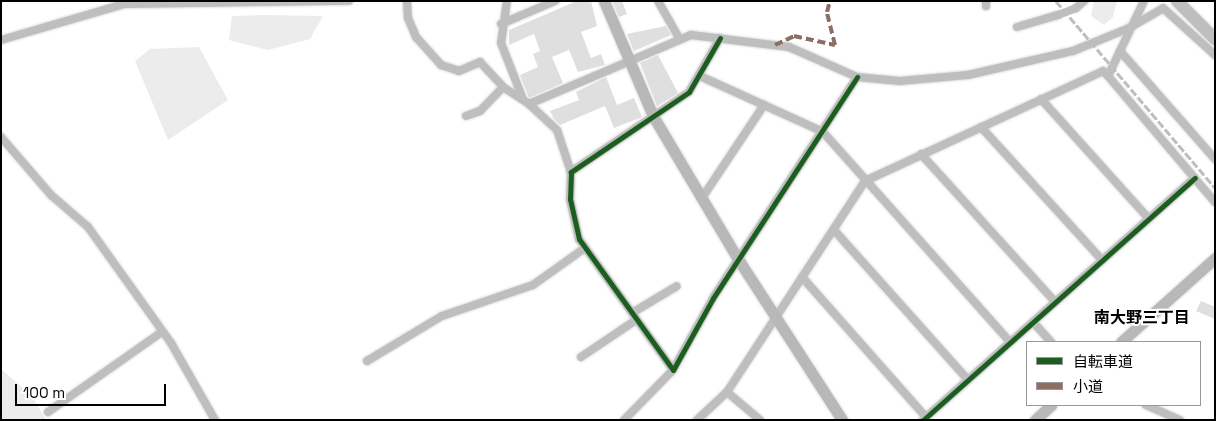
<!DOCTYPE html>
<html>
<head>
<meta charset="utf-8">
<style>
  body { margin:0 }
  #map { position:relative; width:1216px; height:421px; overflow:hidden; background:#fff; font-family:"Space Grotesk","Noto Sans JP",sans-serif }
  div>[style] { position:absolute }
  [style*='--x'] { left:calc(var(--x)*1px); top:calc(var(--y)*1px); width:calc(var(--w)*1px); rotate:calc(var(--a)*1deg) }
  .green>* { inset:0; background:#ececec }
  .building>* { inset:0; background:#dfdfdf }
  .roads { filter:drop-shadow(0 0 1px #dbdbdb) drop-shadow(0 0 1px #dbdbdb) }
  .street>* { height:8px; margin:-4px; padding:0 4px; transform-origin:4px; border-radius:4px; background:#bebebe }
  .secondary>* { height:11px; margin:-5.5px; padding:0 5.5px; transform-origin:5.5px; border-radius:5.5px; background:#b8b8b8 }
  .primary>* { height:12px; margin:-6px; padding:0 6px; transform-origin:6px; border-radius:6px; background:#bebebe }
  .rail>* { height:3px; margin-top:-1.5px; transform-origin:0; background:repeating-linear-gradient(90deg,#bebebe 0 8px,transparent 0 10.5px) }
  .street-bridge>* { height:8px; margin:-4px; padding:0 4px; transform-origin:4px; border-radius:4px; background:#bebebe }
  .quiet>* { height:4px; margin-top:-2px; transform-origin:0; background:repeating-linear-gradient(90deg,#8d6e63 0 8px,transparent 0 12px) }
  .cycleway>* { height:5px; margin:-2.5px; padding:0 2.5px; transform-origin:2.5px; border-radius:2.5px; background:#1b5e20 }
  span { translate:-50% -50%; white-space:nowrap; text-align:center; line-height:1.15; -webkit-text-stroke:4px #fff; paint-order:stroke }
  .neighbourhood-label { font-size:16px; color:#000; font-weight:700 }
  .frame { position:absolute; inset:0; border:2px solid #000; pointer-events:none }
  .legend { position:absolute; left:1026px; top:341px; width:175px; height:65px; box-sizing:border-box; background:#fff; border:1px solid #999; margin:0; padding:6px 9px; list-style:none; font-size:15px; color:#000 }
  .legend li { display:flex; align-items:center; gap:10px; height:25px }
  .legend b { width:25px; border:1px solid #999 }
  .scale { position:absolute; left:15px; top:384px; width:151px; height:22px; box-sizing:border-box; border:2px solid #000; border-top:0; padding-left:6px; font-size:15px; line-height:18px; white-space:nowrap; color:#000; -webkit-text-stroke:4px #fff; paint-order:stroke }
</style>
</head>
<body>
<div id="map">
  <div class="green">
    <div style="clip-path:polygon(1094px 1px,1117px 1px,1113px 17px,1104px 25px,1091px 16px)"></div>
    <div style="clip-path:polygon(232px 16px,262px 15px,323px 16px,310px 39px,268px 50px,229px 40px)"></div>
    <div style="clip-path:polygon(199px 47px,228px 100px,168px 140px,135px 61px,150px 49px)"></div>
    <div style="clip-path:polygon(1px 369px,32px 396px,46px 420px,1px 420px)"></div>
  </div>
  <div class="building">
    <div style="clip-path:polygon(577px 1px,591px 1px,597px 26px,581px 32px,591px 58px,601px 54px,605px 65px,578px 72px,569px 50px,552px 57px,563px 83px,529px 98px,520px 75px,538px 67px,533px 54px,540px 51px,534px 34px,509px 45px,509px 30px)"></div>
    <div style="clip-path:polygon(612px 1px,622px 1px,627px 14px,619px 17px)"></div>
    <div style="clip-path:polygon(666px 26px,671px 35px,634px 51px,627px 34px)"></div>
    <div style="clip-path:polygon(658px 55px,678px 93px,657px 106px,640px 63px)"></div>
    <div style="clip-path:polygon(606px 77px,617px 105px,634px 98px,642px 117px,614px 128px,605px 106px,560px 125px,554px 119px,550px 111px,579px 100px,576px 92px)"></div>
    <div style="clip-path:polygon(1201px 301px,1215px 307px,1215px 319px,1196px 311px)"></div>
  </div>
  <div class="roads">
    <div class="street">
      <div style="--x:407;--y:1;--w:17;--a:87"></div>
      <div style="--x:408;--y:18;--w:21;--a:67"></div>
      <div style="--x:416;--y:37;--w:38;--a:48"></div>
      <div style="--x:441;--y:65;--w:19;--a:18"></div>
      <div style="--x:459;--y:71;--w:23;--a:-23"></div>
      <div style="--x:480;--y:62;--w:34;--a:47"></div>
      <div style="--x:503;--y:87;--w:31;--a:33"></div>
      <div style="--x:529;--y:104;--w:38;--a:43"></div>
      <div style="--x:557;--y:130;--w:44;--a:71.6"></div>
      <div style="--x:507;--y:1;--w:42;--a:98.1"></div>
      <div style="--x:501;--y:43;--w:60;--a:68.6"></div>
      <div style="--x:658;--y:1;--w:43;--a:60.4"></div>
      <div style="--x:986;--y:1;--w:5;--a:90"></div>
      <div style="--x:1076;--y:8;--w:11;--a:-41"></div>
      <div style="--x:501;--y:24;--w:59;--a:-23.1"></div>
      <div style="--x:1017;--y:27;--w:43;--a:-16.3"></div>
      <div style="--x:720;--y:38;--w:62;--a:119.9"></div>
      <div style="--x:689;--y:92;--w:143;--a:145.9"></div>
      <div style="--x:571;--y:172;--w:27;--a:92"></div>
      <div style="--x:570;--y:199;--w:41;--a:77.3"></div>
      <div style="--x:579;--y:239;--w:161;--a:54.3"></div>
      <div style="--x:673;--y:370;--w:82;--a:-60.9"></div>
      <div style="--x:713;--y:298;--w:264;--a:-56.9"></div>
      <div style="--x:1;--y:40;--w:128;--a:-16.3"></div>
      <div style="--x:124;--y:4;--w:225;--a:-0.8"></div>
      <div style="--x:1120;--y:51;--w:144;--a:48.7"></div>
      <div style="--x:1108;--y:76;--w:165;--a:49.7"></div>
      <div style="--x:702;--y:77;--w:133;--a:24.4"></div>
      <div style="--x:823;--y:132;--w:281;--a:48.3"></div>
      <div style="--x:1041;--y:99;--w:160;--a:48"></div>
      <div style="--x:529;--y:104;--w:176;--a:-23.1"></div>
      <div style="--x:691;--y:35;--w:99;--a:7"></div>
      <div style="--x:789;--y:47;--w:74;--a:23.8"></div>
      <div style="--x:857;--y:77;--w:43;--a:5.3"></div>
      <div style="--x:900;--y:81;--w:68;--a:-5"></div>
      <div style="--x:968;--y:75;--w:108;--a:-12.9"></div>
      <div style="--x:1073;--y:51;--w:61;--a:-22.3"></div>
      <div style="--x:1129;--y:28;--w:39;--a:-30"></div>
      <div style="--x:1163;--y:8;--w:70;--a:42.1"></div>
      <div style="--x:466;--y:116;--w:15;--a:-20"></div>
      <div style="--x:480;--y:111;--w:33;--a:-46"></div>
      <div style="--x:981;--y:127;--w:180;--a:47.7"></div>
      <div style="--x:1;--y:137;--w:77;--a:49.2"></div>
      <div style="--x:51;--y:195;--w:49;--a:40.9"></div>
      <div style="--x:88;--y:227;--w:143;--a:54.4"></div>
      <div style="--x:171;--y:343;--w:89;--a:60.3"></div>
      <div style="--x:921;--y:154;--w:200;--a:47.8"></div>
      <div style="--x:702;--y:198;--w:112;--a:-56.3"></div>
      <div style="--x:834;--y:230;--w:201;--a:48.2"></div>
      <div style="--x:802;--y:277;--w:187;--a:48.5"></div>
      <div style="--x:632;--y:313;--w:52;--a:-31"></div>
      <div style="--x:1033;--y:322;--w:27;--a:48"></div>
      <div style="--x:581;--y:357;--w:66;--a:-33.9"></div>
      <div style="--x:367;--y:361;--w:87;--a:-31"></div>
      <div style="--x:442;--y:316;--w:96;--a:-18.8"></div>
      <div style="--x:533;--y:285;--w:64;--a:-35.4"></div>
      <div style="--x:727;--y:392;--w:43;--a:40.3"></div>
      <div style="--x:1146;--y:405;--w:37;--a:24"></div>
      <div style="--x:48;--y:412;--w:139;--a:-35.1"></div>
      <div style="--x:624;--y:420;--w:70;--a:-45.6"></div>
      <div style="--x:697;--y:420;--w:41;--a:-43"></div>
      <div style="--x:727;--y:392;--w:252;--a:-56.8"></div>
      <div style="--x:865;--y:181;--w:262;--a:-24.8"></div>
      <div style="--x:1103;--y:71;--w:7;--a:45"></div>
      <div style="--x:1108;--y:76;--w:83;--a:-64.4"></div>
      <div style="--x:923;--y:420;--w:364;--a:-41.7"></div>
    </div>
    <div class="secondary">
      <div style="--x:604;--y:1;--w:125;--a:66.9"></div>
      <div style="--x:653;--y:116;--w:166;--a:59.3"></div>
      <div style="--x:738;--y:259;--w:192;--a:57.1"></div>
      <div style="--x:1121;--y:342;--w:126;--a:-41.8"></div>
      <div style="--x:1035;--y:420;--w:22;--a:-43"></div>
    </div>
    <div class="primary">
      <div style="--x:1177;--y:1;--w:54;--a:45"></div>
    </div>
  </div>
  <div class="rail">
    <div style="--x:1056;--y:1;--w:245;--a:49.6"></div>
  </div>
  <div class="street-bridge">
    <div style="--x:1058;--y:15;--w:19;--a:-21"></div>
  </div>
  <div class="quiet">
    <div style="--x:775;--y:45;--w:21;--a:-25"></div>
    <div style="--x:794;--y:36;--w:42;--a:12.4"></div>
    <div style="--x:835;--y:45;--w:34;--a:-104"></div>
    <div style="--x:827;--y:12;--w:11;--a:-75"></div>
  </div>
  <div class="cycleway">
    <div style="--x:720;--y:38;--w:62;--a:119.9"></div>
    <div style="--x:689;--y:92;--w:143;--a:145.9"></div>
    <div style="--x:571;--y:172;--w:27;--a:92"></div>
    <div style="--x:570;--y:199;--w:41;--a:77.3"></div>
    <div style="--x:579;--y:239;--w:161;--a:54.3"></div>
    <div style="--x:673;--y:370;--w:82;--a:-60.9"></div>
    <div style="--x:713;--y:298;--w:264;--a:-56.9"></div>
    <div style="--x:923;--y:420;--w:364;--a:-41.7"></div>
  </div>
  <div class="neighbourhood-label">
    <span style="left:1142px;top:318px">南大野三丁目</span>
  </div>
  <div class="frame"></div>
  <ul class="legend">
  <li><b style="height:6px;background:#1b5e20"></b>自転車道</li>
  <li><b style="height:6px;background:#8d6e63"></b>小道</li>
  </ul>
  <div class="scale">100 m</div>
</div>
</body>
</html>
